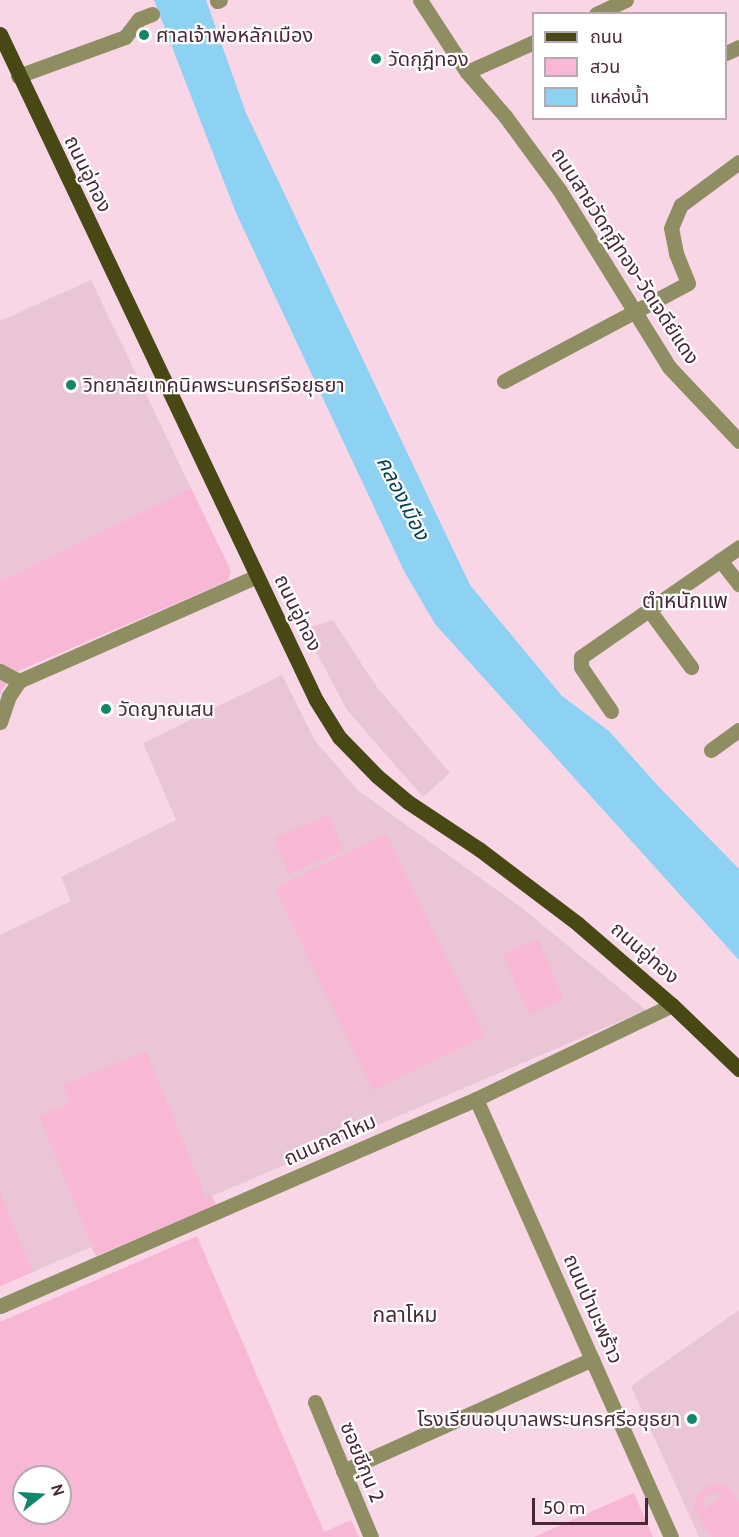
<!DOCTYPE html>
<html>
<head>
<meta charset="utf-8">
<style>
  body { margin:0 }
  #map { position:relative; width:739px; height:1537px; overflow:hidden; background:#f9d6e6; font-family:Cabin,"Noto Sans Thai",sans-serif }
  div>[style] { position:absolute }
  [style*='--x'] { left:calc(var(--x)*1px); top:calc(var(--y)*1px); width:calc(var(--w)*1px); rotate:calc(var(--a)*1deg) }
  .built>* { inset:0; background:#eac5d6 }
  .green>* { inset:0; background:#f7b7d5; transform-origin:0 0 }
  .water>* { inset:0; background:#8dd2f2 }
  .minor>* { height:15px; margin:-7.5px; padding:0 7.5px; transform-origin:7.5px; border-radius:7.5px; background:#8e8e62 }
  .major>* { height:15px; margin:-7.5px; padding:0 7.5px; transform-origin:7.5px; border-radius:7.5px; background:#484815 }
  .dots>* { width:16px; height:16px; translate:-50% -50%; box-sizing:border-box; border:3px solid #fff; border-radius:50% }
  span { translate:-50% -50%; white-space:nowrap; text-align:center; line-height:1.15; -webkit-text-stroke:4.5px #fff; paint-order:stroke }
  .poi-label { font-size:20px; color:#482838 }
  .left { translate:0 -50%; text-align:left }
  .right { translate:-100% -50%; text-align:right }
  .street-label { font-size:20px; color:#482838 }
  .water-label { font-size:21px; color:#013f54; font-style:italic }
  .neighbourhood-label { font-size:21px; color:#482838 }
  .legend { position:absolute; left:532px; top:12px; width:195px; height:108px; box-sizing:border-box; background:#fff; border:2px solid #b6a9af; margin:0; padding:8px 10px; list-style:none; font-size:18px; color:#482838 }
  .legend li { display:flex; align-items:center; gap:12px; height:30px }
  .legend b { width:30px; border:2px solid #b6a9af }
  .north { position:absolute; left:12px; top:1465px; width:60px; height:60px; box-sizing:border-box; background:#fff; border:2px solid #b6a9af; border-radius:50%; rotate:73deg; font-size:16px; font-weight:700; line-height:24px; text-align:center; color:#482838 }
  .north::after { content:''; display:block; margin:auto; width:21px; height:27px; background:#108768; clip-path:polygon(50% 0,100% 100%,50% 72%,0 100%) }
  .scale { position:absolute; left:532px; top:1498px; width:116px; height:27px; box-sizing:border-box; border:3px solid #482838; border-top:0; padding-left:8px; font-size:18px; line-height:21px; white-space:nowrap; color:#482838; -webkit-text-stroke:4px #fff; paint-order:stroke }
</style>
</head>
<body>
<div id="map">
  <div class="built">
    <div style="clip-path:polygon(91px 280px,191px 488px,0 581px,0 321px)"></div>
    <div style="clip-path:polygon(333px 620px,376px 686px,450px 773px,423px 797px,347px 710px,304px 629px)"></div>
    <div style="clip-path:polygon(282px 675px,315px 741px,359px 791px,522px 908px,646px 1010px,212px 1196px,96px 1256px,91px 1247px,0 1286px,0 935px,71px 901px,61px 877px,176px 820px,143px 743px)"></div>
    <div style="clip-path:polygon(739px 1310px,739px 1537px,699px 1537px,631px 1386px)"></div>
  </div>
  <div class="green">
    <div style="clip-path:polygon(191px 488px,231px 571px,228px 581px,16px 672px,2px 690px,0 697px,0 581px)"></div>
    <div style="left:329px;top:815px;width:38px;height:60px;rotate:67deg"></div>
    <div style="left:386px;top:834px;width:225px;height:124px;rotate:64deg"></div>
    <div style="left:538px;top:939px;width:66px;height:38px;rotate:67deg"></div>
    <div style="clip-path:polygon(146px 1051px,206px 1197px,212px 1196px,216px 1205px,96px 1256px,39px 1116px,69px 1104px,63px 1085px)"></div>
    <div style="clip-path:polygon(0 1192px,33px 1272px,0 1286px)"></div>
    <div style="clip-path:polygon(evenodd,197px 1236px,324px 1532px,351px 1520px,359px 1537px,0 1537px,0 1322px,197px 1236px,24px 1477px,60px 1477px,60px 1513px,24px 1513px,24px 1477px)"></div>
    <div style="clip-path:polygon(evenodd,712px 1484px,725px 1485px,739px 1501px,739px 1537px,712px 1537px,697px 1515px,694px 1508px,697px 1494px,712px 1484px,719px 1492px,725px 1495px,703px 1510px,703px 1501px,706px 1495px,719px 1492px)"></div>
    <div style="clip-path:polygon(634px 1493px,653px 1537px,534px 1537px,629px 1495px)"></div>
  </div>
  <div class="water">
    <div style="clip-path:polygon(154px 0,206px 0,246px 113px,470px 585px,562px 696px,609px 731px,659px 787px,739px 869px,739px 960px,435px 624px,404px 571px,236px 213px)"></div>
  </div>
  <div class="minor">
    <div style="--x:420;--y:0;--w:86;--a:56.9"></div>
    <div style="--x:467;--y:72;--w:58;--a:49.2"></div>
    <div style="--x:505;--y:116;--w:93;--a:53.7"></div>
    <div style="--x:560;--y:191;--w:207;--a:58.2"></div>
    <div style="--x:669;--y:367;--w:102;--a:46.6"></div>
    <div style="--x:217;--y:1;--w:3;--a:-18"></div>
    <div style="--x:596;--y:14;--w:33;--a:-25"></div>
    <div style="--x:726;--y:53;--w:14;--a:-25"></div>
    <div style="--x:467;--y:72;--w:73;--a:-24.1"></div>
    <div style="--x:18;--y:76;--w:114;--a:-20"></div>
    <div style="--x:125;--y:37;--w:23;--a:-52"></div>
    <div style="--x:139;--y:19;--w:14;--a:-21"></div>
    <div style="--x:504;--y:381;--w:208;--a:-28"></div>
    <div style="--x:688;--y:283;--w:32;--a:-112"></div>
    <div style="--x:676;--y:253;--w:25;--a:-101"></div>
    <div style="--x:671;--y:228;--w:25;--a:-67"></div>
    <div style="--x:681;--y:205;--w:72;--a:-36.6"></div>
    <div style="--x:720;--y:560;--w:31;--a:52"></div>
    <div style="--x:649;--y:610;--w:71;--a:53.6"></div>
    <div style="--x:0;--y:671;--w:21;--a:28"></div>
    <div style="--x:611;--y:711;--w:53;--a:-124.3"></div>
    <div style="--x:581;--y:667;--w:10;--a:-90"></div>
    <div style="--x:581;--y:657;--w:193;--a:-34.8"></div>
    <div style="--x:0;--y:722;--w:28;--a:-71"></div>
    <div style="--x:9;--y:696;--w:18;--a:-56"></div>
    <div style="--x:19;--y:681;--w:260;--a:-23.8"></div>
    <div style="--x:711;--y:750;--w:34;--a:-36"></div>
    <div style="--x:476;--y:1099;--w:479;--a:66"></div>
    <div style="--x:0;--y:1306;--w:519;--a:-23.5"></div>
    <div style="--x:476;--y:1099;--w:217;--a:-25.6"></div>
    <div style="--x:315;--y:1402;--w:146;--a:67.5"></div>
    <div style="--x:343;--y:1471;--w:273;--a:-24.2"></div>
  </div>
  <div class="major">
    <div style="--x:0;--y:34;--w:737;--a:64.62"></div>
    <div style="--x:316;--y:700;--w:44;--a:58.1"></div>
    <div style="--x:339;--y:737;--w:54;--a:45.7"></div>
    <div style="--x:377;--y:776;--w:40;--a:40"></div>
    <div style="--x:408;--y:802;--w:85;--a:33.5"></div>
    <div style="--x:479;--y:849;--w:124;--a:37.1"></div>
    <div style="--x:578;--y:924;--w:124;--a:40.8"></div>
    <div style="--x:672;--y:1005;--w:93;--a:43.7"></div>
  </div>
  <div class="dots">
    <div style="left:144px;top:35px;background:#108768"></div>
    <div style="left:376px;top:59px;background:#108768"></div>
    <div style="left:71px;top:385px;background:#108768"></div>
    <div style="left:106px;top:709px;background:#108768"></div>
    <div style="left:692px;top:1419px;background:#108768"></div>
  </div>
  <div class="poi-label">
    <span class="left" style="left:156px;top:35px">ศาลเจ้าพ่อหลักเมือง</span>
    <span class="left" style="left:388px;top:59px">วัดกุฎีทอง</span>
    <span class="left" style="left:83px;top:385px">วิทยาลัยเทคนิคพระนครศรีอยุธยา</span>
    <span class="left" style="left:118px;top:709px">วัดญาณเสน</span>
    <span class="right" style="left:680px;top:1419px">โรงเรียนอนุบาลพระนครศรีอยุธยา</span>
  </div>
  <div class="street-label">
    <span style="left:88px;top:174px;rotate:64deg">ถนนอู่ทอง</span>
    <span style="left:625px;top:256px;rotate:57deg">ถนนสายวัดกุฎีทอง-วัดเจดีย์แดง</span>
    <span style="left:298px;top:613px;rotate:64deg">ถนนอู่ทอง</span>
    <span style="left:645px;top:953px;rotate:41deg">ถนนอู่ทอง</span>
    <span style="left:330px;top:1140px;rotate:-24deg">ถนนกลาโหม</span>
    <span style="left:593px;top:1309px;rotate:66deg">ถนนป่ามะพร้าว</span>
    <span style="left:362px;top:1462px;rotate:68deg">ซอยชีกุน 2</span>
  </div>
  <div class="water-label">
    <span style="left:403px;top:498px;rotate:63deg">คลองเมือง</span>
  </div>
  <div class="neighbourhood-label">
    <span style="left:685px;top:601px">ตำหนักแพ</span>
    <span style="left:405px;top:1315px">กลาโหม</span>
  </div>
  <ul class="legend">
  <li><b style="height:8px;background:#484815"></b>ถนน</li>
  <li><b style="height:16px;background:#f7b7d5"></b>สวน</li>
  <li><b style="height:16px;background:#8dd2f2"></b>แหล่งน้ำ</li>
  </ul>
  <div class="north">N</div>
  <div class="scale">50 m</div>
</div>
</body>
</html>
